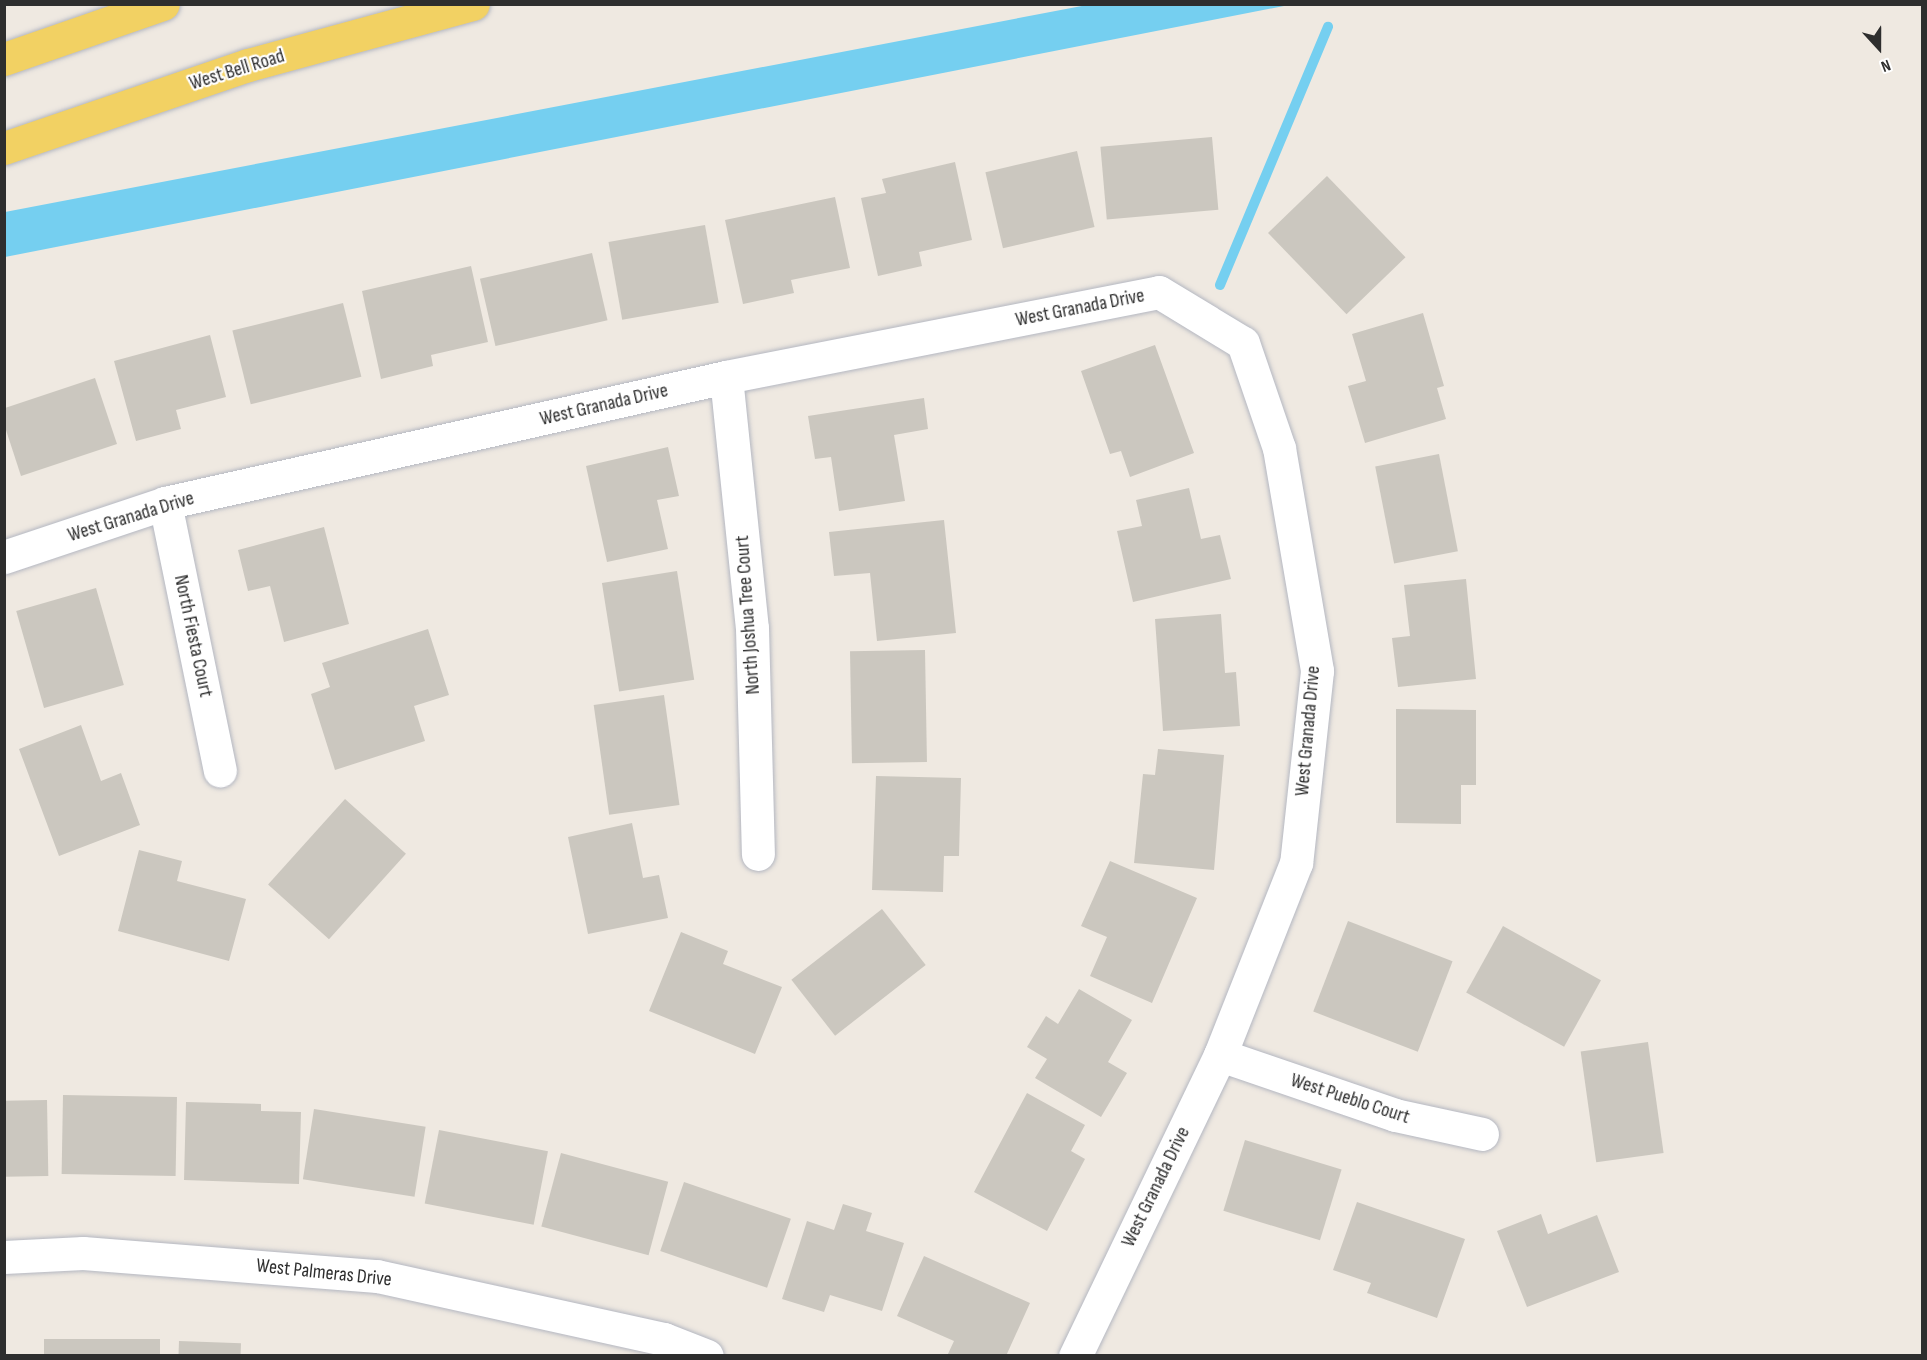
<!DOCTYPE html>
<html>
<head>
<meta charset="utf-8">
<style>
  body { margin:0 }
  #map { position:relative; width:1927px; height:1360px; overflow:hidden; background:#efe9e1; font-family:"Sofia Sans Condensed",sans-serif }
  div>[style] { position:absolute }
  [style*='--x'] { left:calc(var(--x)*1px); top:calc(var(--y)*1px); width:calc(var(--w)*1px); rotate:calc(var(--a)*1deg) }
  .water>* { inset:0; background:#75cff0 }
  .stream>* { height:10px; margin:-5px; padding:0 5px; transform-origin:5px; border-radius:5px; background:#75cff0 }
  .building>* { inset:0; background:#cbc7bf; transform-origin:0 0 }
  .roads { filter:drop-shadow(0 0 2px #b4b7c1) drop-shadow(0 0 2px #b4b7c1) }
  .minor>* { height:33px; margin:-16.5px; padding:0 16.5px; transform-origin:16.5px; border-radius:16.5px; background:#fff }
  .major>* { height:33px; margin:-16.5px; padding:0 16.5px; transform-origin:16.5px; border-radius:16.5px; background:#f2d163 }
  span { translate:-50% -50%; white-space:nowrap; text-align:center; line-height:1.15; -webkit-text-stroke:4.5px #fff; paint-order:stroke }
  .street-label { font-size:20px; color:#2e2e2e }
  .frame { position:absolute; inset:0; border:6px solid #2e2e2e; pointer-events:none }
  .north { position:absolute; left:1849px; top:18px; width:60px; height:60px; -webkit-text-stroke:4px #fff; paint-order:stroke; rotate:159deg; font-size:16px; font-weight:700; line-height:24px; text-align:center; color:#2e2e2e }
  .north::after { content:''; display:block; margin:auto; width:21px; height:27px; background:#2e2e2e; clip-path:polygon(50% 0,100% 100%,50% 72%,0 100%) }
</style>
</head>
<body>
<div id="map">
  <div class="water">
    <div style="clip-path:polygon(1087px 5px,1289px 5px,5px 257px,5px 212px)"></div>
  </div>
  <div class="stream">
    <div style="--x:1220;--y:285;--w:280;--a:-67.3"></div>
  </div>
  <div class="building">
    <div style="left:1212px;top:137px;width:73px;height:112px;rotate:85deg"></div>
    <div style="left:1077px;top:151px;width:78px;height:94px;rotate:77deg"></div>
    <div style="clip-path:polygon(955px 162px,972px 240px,919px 252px,922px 266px,878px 276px,861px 198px,886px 193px,882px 179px)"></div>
    <div style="left:1327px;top:176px;width:113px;height:82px;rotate:46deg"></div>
    <div style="clip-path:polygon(835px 197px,850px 268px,791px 280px,794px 293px,743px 304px,725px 220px)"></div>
    <div style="left:705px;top:225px;width:79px;height:98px;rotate:80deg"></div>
    <div style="left:592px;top:253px;width:69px;height:115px;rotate:77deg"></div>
    <div style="clip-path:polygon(471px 266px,488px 342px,431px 355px,433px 366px,381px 379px,362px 291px)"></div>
    <div style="left:343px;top:303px;width:76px;height:114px;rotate:76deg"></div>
    <div style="clip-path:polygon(1423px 313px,1444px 386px,1437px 388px,1446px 419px,1365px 443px,1348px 386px,1366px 381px,1352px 334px)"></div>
    <div style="clip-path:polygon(210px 335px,226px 397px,176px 410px,181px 429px,136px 441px,114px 361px)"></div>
    <div style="clip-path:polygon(1155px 345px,1194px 453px,1130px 477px,1121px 451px,1110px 454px,1081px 371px)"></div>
    <div style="clip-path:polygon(95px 378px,117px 444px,21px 476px,5px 427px,5px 408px)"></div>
    <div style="clip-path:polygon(924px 398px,928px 429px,894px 435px,905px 501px,839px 511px,831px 457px,815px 459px,808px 416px)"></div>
    <div style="clip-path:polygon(668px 447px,679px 496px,657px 500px,668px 549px,607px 562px,586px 466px)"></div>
    <div style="left:1439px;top:454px;width:99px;height:65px;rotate:79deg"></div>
    <div style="clip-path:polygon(1189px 488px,1201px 539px,1220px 535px,1231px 579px,1133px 602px,1117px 531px,1142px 526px,1136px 500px)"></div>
    <div style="clip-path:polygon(944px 520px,956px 633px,877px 641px,870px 573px,834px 576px,829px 532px)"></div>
    <div style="clip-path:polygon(324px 527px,349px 624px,284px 642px,270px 586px,248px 591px,238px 550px)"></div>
    <div style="left:677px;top:571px;width:110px;height:76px;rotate:81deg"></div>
    <div style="clip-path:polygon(1466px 579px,1476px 679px,1398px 687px,1392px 638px,1410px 636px,1404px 585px)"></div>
    <div style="left:96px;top:588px;width:101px;height:83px;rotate:74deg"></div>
    <div style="clip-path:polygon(1221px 614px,1225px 673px,1236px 672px,1240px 726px,1163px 731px,1155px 619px)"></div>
    <div style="clip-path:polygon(428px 629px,449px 695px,414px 706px,425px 741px,335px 770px,311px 694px,330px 687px,322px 663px)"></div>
    <div style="left:925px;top:650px;width:112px;height:75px;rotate:89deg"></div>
    <div style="left:664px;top:695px;width:111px;height:71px;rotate:82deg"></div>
    <div style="clip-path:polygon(1396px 709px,1476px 710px,1476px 785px,1461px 785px,1461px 824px,1396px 823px)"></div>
    <div style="clip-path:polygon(81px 725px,101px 781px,121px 773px,140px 825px,59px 856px,19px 749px)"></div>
    <div style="clip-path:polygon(1158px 749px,1224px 755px,1214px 870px,1134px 863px,1143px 774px,1155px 775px)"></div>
    <div style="clip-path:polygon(876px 776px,961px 778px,959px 856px,944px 856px,943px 892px,872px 890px)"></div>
    <div style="left:345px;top:799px;width:82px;height:115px;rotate:42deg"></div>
    <div style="clip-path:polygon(632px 823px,643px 878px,659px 875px,668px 918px,588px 934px,568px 837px)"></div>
    <div style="clip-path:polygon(139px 850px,182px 861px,177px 881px,246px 899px,229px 961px,118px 931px)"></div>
    <div style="clip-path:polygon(1110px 861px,1197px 898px,1152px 1003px,1090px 976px,1107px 937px,1081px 926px)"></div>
    <div style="left:882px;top:909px;width:71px;height:115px;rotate:52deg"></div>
    <div style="left:1348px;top:921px;width:112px;height:97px;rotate:21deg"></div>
    <div style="left:1503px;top:926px;width:112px;height:76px;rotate:29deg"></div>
    <div style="clip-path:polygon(681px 932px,728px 951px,723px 964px,782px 987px,755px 1054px,649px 1011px)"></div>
    <div style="clip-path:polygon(1079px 989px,1132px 1020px,1108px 1062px,1127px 1073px,1101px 1117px,1035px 1078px,1047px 1059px,1027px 1047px,1046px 1016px,1058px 1024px)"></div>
    <div style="left:1648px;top:1042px;width:112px;height:68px;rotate:82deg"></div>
    <div style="clip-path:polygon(1027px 1093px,1085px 1125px,1071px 1151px,1085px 1159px,1047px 1231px,974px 1192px)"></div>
    <div style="left:63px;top:1095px;width:114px;height:79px;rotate:1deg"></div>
    <div style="left:47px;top:1100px;width:76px;height:43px;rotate:89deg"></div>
    <div style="clip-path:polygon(186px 1102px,261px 1104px,261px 1111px,301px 1112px,299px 1184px,184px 1180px)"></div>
    <div style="left:314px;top:1109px;width:113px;height:71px;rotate:9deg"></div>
    <div style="left:439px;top:1130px;width:111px;height:75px;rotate:11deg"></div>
    <div style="left:1245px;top:1140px;width:101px;height:74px;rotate:17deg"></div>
    <div style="left:561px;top:1153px;width:111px;height:76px;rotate:15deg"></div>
    <div style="left:684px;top:1182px;width:113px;height:73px;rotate:19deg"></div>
    <div style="clip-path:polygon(1357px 1202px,1465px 1239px,1437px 1318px,1367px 1293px,1371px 1283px,1333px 1270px)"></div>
    <div style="clip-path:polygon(843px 1204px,872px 1213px,866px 1231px,904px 1243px,882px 1311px,830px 1295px,824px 1312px,782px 1299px,807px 1221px,834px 1230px)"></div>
    <div style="clip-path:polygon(1541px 1214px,1548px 1234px,1597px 1215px,1619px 1272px,1527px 1307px,1497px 1231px)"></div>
    <div style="clip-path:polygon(924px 1256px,1030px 1303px,1006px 1356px,947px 1356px,954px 1341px,897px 1316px)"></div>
    <div style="left:44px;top:1339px;width:116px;height:17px"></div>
    <div style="left:179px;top:1341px;width:62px;height:15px;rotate:2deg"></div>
  </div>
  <div class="roads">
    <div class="minor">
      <div style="--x:726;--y:377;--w:252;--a:84.1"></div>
      <div style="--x:752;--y:628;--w:226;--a:88.5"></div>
      <div style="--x:165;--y:503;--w:273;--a:78.4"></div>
      <div style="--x:4;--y:557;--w:170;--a:-18.5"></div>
      <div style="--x:165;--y:503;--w:575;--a:-12.66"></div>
      <div style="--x:726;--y:377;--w:441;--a:-11.1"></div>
      <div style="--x:1159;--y:292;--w:98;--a:31.3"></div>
      <div style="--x:1243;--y:343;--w:111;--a:71.1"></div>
      <div style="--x:1279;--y:448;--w:226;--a:80.3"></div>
      <div style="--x:1317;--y:671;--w:193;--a:96.2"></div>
      <div style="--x:1296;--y:863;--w:206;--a:111.6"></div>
      <div style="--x:1220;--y:1055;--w:334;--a:115.7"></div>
      <div style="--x:1220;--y:1055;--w:185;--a:18.9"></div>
      <div style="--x:1395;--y:1115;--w:89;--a:12.3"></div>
      <div style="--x:4;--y:1257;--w:79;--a:-2.9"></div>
      <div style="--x:83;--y:1253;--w:295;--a:4.5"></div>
      <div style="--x:377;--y:1276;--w:294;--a:12.4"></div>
      <div style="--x:664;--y:1339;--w:46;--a:21.6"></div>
    </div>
    <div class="major">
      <div style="--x:4;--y:59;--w:168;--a:-19.1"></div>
      <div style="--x:4;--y:148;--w:258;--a:-18.8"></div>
      <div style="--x:248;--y:65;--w:233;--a:-15.2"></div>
    </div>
  </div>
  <div class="street-label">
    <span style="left:237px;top:70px;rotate:-17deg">West Bell Road</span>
    <span style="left:1080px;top:308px;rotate:-11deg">West Granada Drive</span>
    <span style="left:604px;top:405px;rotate:-13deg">West Granada Drive</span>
    <span style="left:131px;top:517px;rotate:-17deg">West Granada Drive</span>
    <span style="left:748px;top:615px;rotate:-94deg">North Joshua Tree Court</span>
    <span style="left:193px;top:636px;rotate:78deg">North Fiesta Court</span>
    <span style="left:1308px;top:731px;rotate:-85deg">West Granada Drive</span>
    <span style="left:1350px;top:1099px;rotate:18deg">West Pueblo Court</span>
    <span style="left:1156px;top:1187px;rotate:-64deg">West Granada Drive</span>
    <span style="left:324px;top:1273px;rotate:6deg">West Palmeras Drive</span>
  </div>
  <div class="frame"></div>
  <div class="north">N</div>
</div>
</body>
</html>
